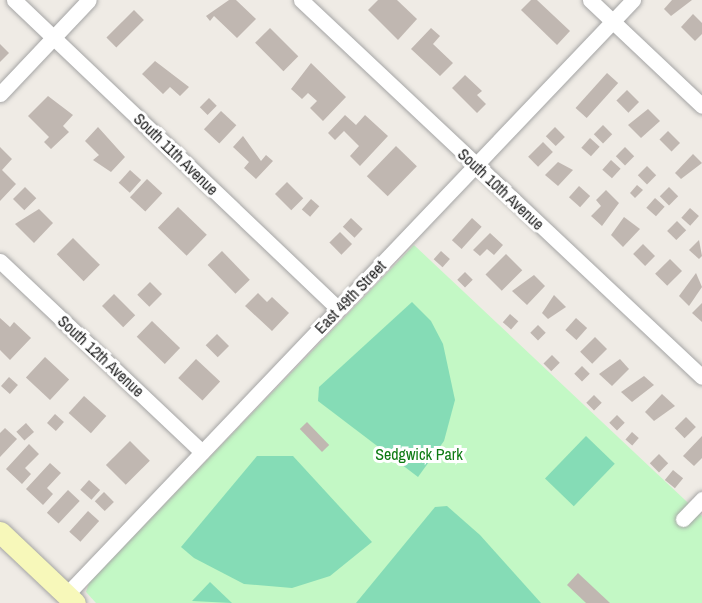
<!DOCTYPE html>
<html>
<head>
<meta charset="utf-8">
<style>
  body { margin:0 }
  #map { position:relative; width:702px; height:603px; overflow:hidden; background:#efebe5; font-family:"Archivo Narrow",sans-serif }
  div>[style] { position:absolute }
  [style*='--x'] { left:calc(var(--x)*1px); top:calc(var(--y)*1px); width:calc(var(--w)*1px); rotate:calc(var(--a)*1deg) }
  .park>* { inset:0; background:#c3f8c5 }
  .pitch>* { inset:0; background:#85dcb6; transform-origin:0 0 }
  .building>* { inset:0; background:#c0b7b1; transform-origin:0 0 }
  .roads { filter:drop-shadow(0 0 2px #a5a5a5) drop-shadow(0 0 2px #a5a5a5) }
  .street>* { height:15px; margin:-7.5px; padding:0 7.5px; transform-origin:7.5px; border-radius:7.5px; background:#fff }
  .secondary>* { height:21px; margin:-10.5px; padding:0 10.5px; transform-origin:10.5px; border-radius:10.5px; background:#f7f8ba }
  span { translate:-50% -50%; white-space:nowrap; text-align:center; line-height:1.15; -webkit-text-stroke:6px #fff; paint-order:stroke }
  .street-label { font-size:16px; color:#1e1e1e }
  .park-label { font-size:16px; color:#0e7a13 }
</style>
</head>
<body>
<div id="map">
  <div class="park">
    <div style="clip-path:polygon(414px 245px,702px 516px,702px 603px,96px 603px,86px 592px,89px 583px)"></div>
  </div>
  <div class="pitch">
    <div style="clip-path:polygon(412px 302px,431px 321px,443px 344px,455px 400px,444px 441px,418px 477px,318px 401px,319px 387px)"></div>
    <div style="left:586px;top:436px;width:40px;height:59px;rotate:44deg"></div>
    <div style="clip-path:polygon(257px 456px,293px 456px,372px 542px,330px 576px,292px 588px,244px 584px,194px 558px,181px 547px)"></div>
    <div style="clip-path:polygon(447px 506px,480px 535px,541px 603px,356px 603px,435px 507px)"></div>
    <div style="clip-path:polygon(210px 582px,232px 603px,192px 601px)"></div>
  </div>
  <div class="building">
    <div style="clip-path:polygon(229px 0,236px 0,256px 19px,237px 38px,214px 16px,210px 21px,206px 16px)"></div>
    <div style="clip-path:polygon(378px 0,397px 0,417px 19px,398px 40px,368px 10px)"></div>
    <div style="clip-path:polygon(531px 0,537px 0,570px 31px,557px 45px,521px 10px)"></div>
    <div style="clip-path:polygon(672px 0,692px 0,671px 16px,664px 9px)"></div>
    <div style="left:134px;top:10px;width:14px;height:39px;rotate:45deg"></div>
    <div style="clip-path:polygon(693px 14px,702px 23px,702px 34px,695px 41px,681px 27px)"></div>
    <div style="left:270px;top:28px;width:40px;height:21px;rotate:45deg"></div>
    <div style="clip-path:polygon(431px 28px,440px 36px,433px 44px,453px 63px,440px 76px,411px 49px)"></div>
    <div style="clip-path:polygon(0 44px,9px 53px,0 62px)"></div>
    <div style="clip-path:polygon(155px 61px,189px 87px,180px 96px,170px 87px,163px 94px,142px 74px)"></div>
    <div style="clip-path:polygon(311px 63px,346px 97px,323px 121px,310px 108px,317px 101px,308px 93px,302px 99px,291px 89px)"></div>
    <div style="left:607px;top:73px;width:15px;height:47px;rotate:42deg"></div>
    <div style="clip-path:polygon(465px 75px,482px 91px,477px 95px,486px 104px,477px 113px,452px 88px)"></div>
    <div style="left:627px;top:90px;width:17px;height:15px;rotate:45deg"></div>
    <div style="clip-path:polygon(48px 96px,73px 115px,63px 126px,69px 132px,51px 149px,44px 142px,49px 137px,28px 116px)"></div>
    <div style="left:209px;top:98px;width:11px;height:13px;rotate:45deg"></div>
    <div style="clip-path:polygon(648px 109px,660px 121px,641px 138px,628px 125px)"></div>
    <div style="left:221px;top:111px;width:21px;height:25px;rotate:43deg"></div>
    <div style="clip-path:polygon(345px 115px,356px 125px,365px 115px,388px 136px,360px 166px,350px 156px,359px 146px,344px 131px,335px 140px,328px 133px)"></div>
    <div style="left:603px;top:125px;width:13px;height:13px;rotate:45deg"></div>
    <div style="clip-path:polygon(98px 127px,125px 157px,111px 172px,93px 160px,99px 155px,85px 141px)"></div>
    <div style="left:555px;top:127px;width:14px;height:13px;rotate:45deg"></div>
    <div style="left:668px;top:131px;width:17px;height:12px;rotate:45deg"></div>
    <div style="clip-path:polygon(243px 136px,261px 161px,266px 155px,273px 161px,256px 179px,244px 168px,249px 162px,233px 147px)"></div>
    <div style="left:590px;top:138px;width:13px;height:13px;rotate:42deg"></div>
    <div style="left:543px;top:142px;width:14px;height:21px;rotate:45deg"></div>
    <div style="left:396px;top:146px;width:29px;height:42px;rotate:44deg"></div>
    <div style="clip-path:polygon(0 147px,12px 159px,2px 170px,16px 184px,0 201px)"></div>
    <div style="left:625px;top:147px;width:13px;height:13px;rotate:45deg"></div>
    <div style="clip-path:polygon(693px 154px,702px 163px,681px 179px,675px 173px)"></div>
    <div style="left:611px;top:160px;width:13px;height:13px;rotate:42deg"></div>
    <div style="clip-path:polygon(558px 162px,573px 170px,558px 186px,545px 175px)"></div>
    <div style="left:647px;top:166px;width:13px;height:13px;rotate:45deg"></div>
    <div style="left:130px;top:170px;width:15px;height:17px;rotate:42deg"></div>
    <div style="left:147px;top:179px;width:21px;height:25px;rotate:43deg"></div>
    <div style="left:287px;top:182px;width:23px;height:17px;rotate:45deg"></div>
    <div style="clip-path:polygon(637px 185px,643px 190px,635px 198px,630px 193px)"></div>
    <div style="left:579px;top:186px;width:15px;height:15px;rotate:42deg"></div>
    <div style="left:25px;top:187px;width:16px;height:17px;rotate:45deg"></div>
    <div style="left:669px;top:187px;width:13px;height:13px;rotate:45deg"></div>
    <div style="clip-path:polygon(606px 190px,619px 203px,602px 226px,591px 216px,601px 206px,596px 200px)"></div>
    <div style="left:655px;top:198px;width:13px;height:13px;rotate:42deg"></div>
    <div style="left:311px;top:199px;width:11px;height:14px;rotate:41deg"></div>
    <div style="left:178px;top:207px;width:40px;height:29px;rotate:44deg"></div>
    <div style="left:690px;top:208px;width:12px;height:13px;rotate:42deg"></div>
    <div style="clip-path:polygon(39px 209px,53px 223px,34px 243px,15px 224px)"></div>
    <div style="clip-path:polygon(624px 217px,640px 229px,623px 247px,611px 235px)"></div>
    <div style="left:351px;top:218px;width:16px;height:12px;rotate:43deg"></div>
    <div style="left:472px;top:218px;width:13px;height:30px;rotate:42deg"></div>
    <div style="left:677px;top:221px;width:13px;height:14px;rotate:45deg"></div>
    <div style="left:340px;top:232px;width:17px;height:15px;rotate:45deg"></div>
    <div style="clip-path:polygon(490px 233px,503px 245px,494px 255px,487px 249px,480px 256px,473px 250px)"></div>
    <div style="left:73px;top:238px;width:38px;height:23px;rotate:45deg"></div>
    <div style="clip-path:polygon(699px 240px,702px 256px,699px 259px,689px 250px)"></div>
    <div style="left:643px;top:244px;width:17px;height:14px;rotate:45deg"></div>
    <div style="left:222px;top:251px;width:40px;height:20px;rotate:46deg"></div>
    <div style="left:441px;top:251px;width:12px;height:11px;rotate:42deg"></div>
    <div style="left:506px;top:254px;width:23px;height:29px;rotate:45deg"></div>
    <div style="left:670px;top:259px;width:17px;height:21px;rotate:45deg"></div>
    <div style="left:465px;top:272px;width:11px;height:11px;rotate:45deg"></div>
    <div style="clip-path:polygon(696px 273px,702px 287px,689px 306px,679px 296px)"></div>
    <div style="clip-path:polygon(534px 275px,545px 286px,527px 305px,512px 291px)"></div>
    <div style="left:150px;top:282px;width:17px;height:18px;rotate:45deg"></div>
    <div style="clip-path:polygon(258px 293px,267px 302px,272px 297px,289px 313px,272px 331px,245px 306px)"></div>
    <div style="left:114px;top:294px;width:30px;height:17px;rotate:45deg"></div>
    <div style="clip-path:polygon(554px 295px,566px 307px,548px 319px,542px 313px)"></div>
    <div style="clip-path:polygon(702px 303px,702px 322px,692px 313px)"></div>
    <div style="left:510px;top:314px;width:11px;height:11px;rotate:41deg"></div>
    <div style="clip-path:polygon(0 318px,10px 327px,14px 322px,31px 338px,10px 360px,0 350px)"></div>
    <div style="left:576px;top:318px;width:15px;height:16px;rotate:42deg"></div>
    <div style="left:152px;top:321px;width:39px;height:22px;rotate:44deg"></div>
    <div style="left:538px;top:325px;width:11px;height:11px;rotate:45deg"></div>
    <div style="left:217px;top:334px;width:17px;height:16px;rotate:45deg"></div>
    <div style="left:595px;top:337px;width:17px;height:21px;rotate:45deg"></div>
    <div style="left:552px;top:355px;width:11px;height:12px;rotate:45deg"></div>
    <div style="left:45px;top:357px;width:33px;height:28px;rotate:43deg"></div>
    <div style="left:196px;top:359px;width:33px;height:26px;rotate:43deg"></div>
    <div style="clip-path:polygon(620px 359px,629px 369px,612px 386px,599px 374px)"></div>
    <div style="left:582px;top:366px;width:11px;height:11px;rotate:45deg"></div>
    <div style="clip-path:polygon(644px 376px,654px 385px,632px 402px,621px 392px)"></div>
    <div style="left:9px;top:377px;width:12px;height:12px;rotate:42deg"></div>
    <div style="clip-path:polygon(662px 394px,675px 406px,654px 421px,645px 412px)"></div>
    <div style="left:594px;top:395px;width:11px;height:11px;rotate:45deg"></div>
    <div style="left:84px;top:396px;width:30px;height:23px;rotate:42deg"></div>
    <div style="left:55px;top:414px;width:12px;height:12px;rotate:42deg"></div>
    <div style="left:617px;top:415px;width:11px;height:11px;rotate:45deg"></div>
    <div style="left:686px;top:417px;width:14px;height:16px;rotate:45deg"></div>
    <div style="left:307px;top:422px;width:32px;height:10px;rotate:46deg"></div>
    <div style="left:26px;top:423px;width:12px;height:13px;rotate:48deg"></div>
    <div style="clip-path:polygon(5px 428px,17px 439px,0 457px,0 433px)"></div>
    <div style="left:632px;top:432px;width:9px;height:10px;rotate:41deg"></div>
    <div style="clip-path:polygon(702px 436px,702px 458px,694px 466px,683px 456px)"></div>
    <div style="left:130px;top:441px;width:28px;height:34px;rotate:45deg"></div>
    <div style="clip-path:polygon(29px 444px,39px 454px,25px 468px,31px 474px,22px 484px,6px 469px)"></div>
    <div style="left:659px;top:454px;width:13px;height:13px;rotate:45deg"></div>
    <div style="clip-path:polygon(50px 463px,61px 473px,47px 488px,53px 494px,43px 505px,26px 489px)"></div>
    <div style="left:673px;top:470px;width:13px;height:13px;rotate:39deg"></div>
    <div style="left:89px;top:480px;width:15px;height:13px;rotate:42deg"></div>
    <div style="left:68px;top:490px;width:16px;height:31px;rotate:43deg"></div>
    <div style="left:104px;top:492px;width:14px;height:13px;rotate:45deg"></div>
    <div style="left:88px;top:511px;width:15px;height:28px;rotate:42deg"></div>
    <div style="clip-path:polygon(578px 573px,610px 603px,586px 603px,567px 585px)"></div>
  </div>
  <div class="roads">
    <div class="street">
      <div style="--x:14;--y:0;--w:448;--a:43.6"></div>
      <div style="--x:301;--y:0;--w:550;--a:43.23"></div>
      <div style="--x:590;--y:0;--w:154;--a:43.4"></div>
      <div style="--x:0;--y:94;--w:129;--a:-46.6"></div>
      <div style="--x:0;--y:261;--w:278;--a:43.4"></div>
      <div style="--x:683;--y:519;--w:28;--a:-46"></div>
      <div style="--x:66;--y:595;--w:822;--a:-46.38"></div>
    </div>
    <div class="secondary">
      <div style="--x:0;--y:532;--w:103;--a:43.4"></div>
    </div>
  </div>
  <div class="street-label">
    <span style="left:176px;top:154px;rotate:44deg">South 11th Avenue</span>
    <span style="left:501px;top:189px;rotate:43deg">South 10th Avenue</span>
    <span style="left:350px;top:297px;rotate:-46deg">East 49th Street</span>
    <span style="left:101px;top:356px;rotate:43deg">South 12th Avenue</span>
  </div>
  <div class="park-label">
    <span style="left:419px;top:454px">Sedgwick Park</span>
  </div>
</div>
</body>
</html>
